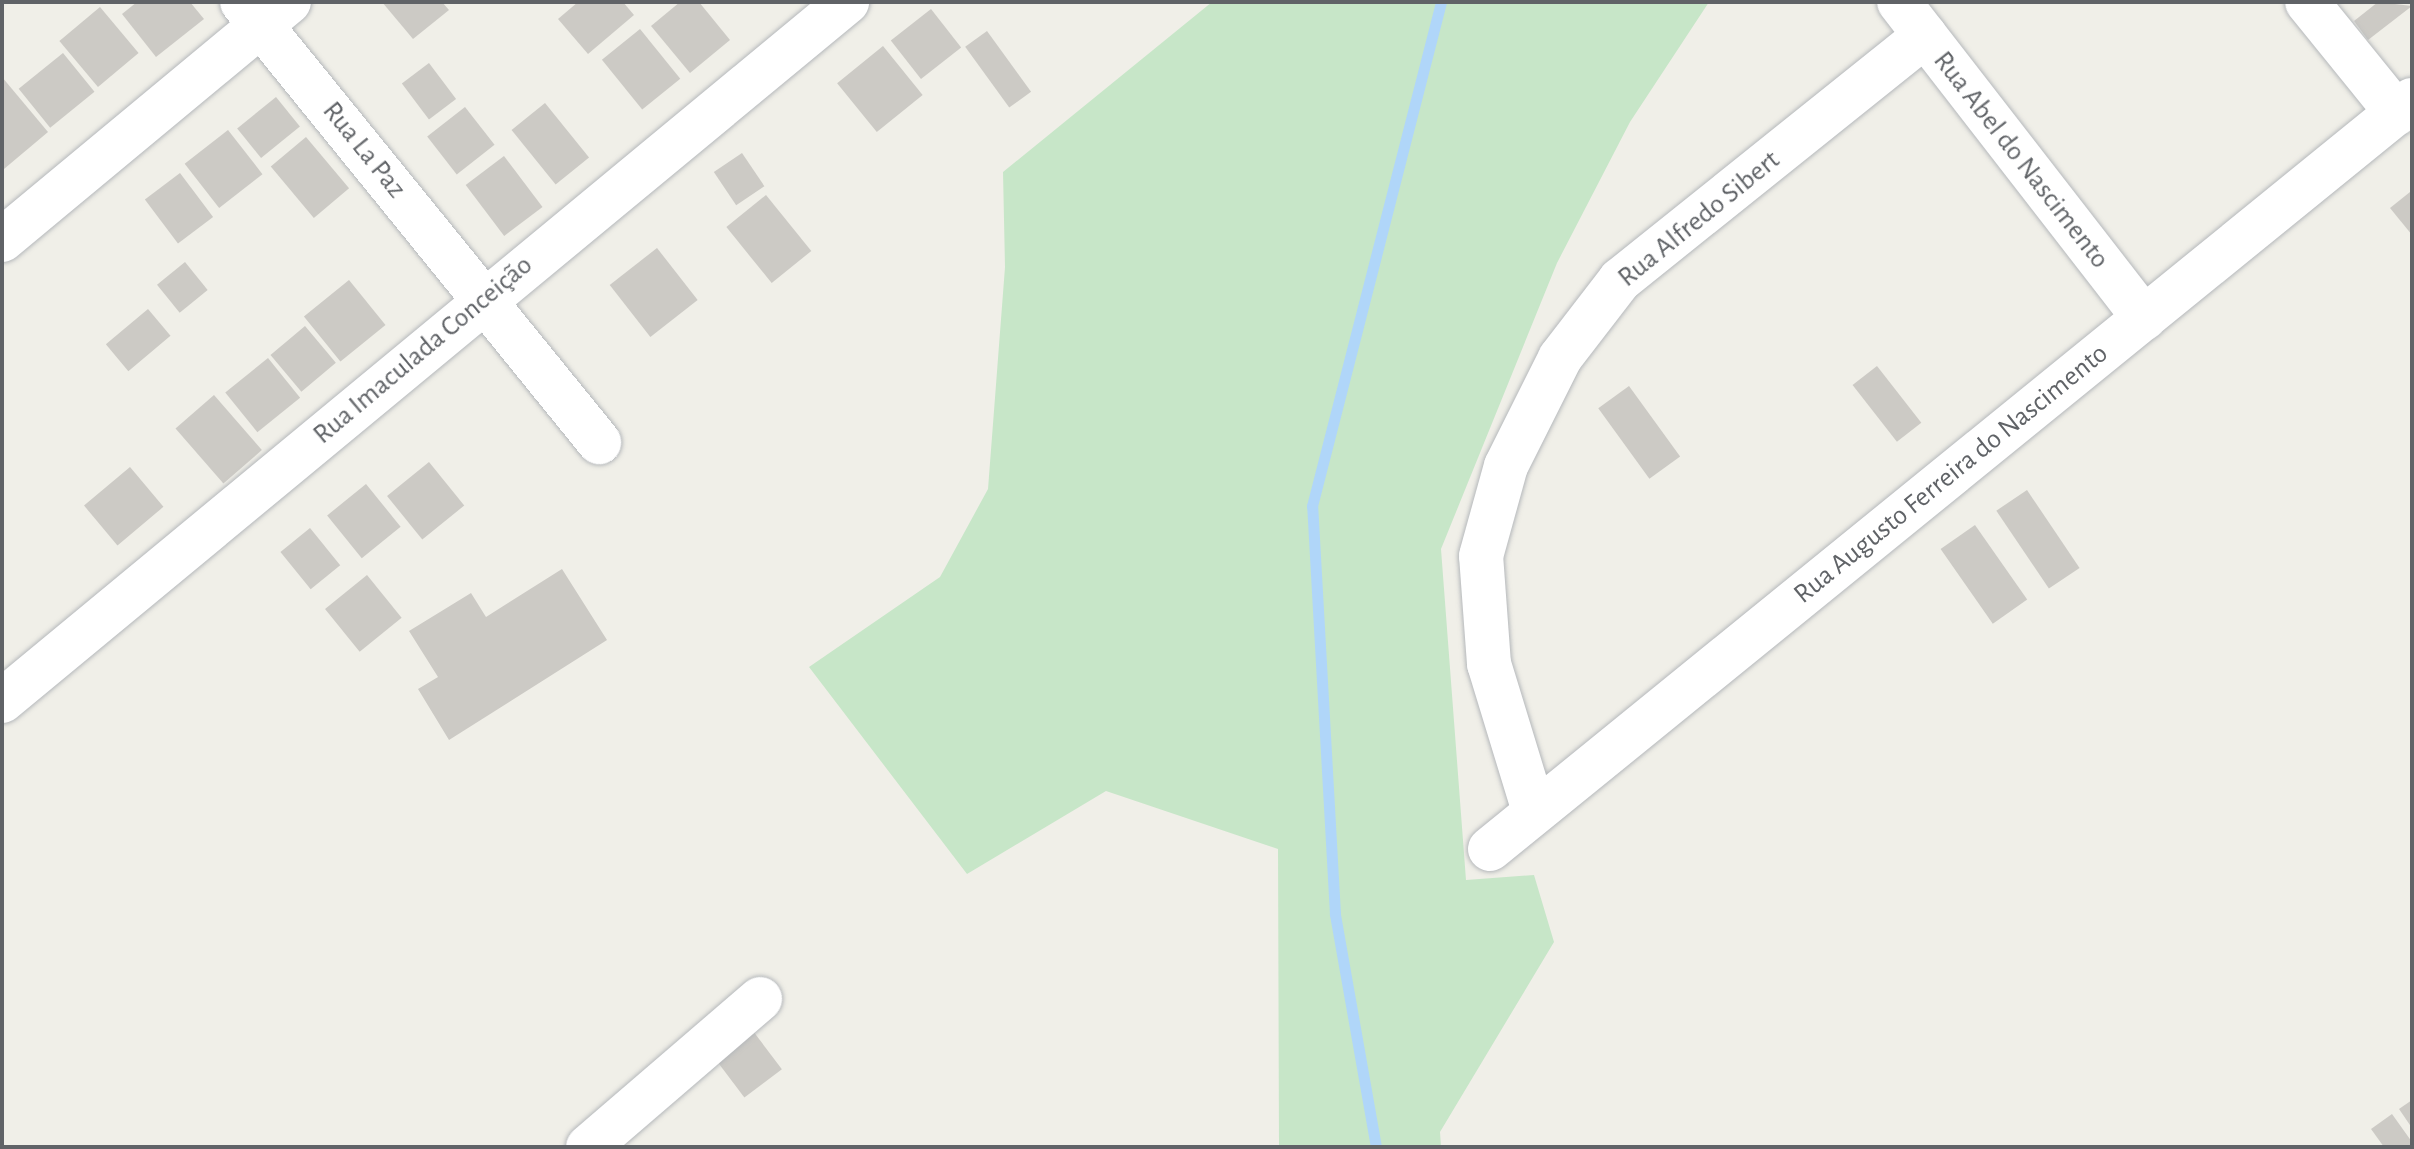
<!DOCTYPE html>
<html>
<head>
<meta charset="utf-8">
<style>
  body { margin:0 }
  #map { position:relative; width:2414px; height:1149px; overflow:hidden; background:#f0efe8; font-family:"Alegreya Sans",sans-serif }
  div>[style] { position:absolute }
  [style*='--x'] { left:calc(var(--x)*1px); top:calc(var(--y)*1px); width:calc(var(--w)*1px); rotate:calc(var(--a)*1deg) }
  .green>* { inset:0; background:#c7e6c8 }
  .stream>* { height:11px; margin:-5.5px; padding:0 5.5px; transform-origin:5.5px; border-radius:5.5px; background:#b0d6f9 }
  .building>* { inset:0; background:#cccac5; transform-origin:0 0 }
  .roads { filter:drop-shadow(0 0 2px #b5b8bb) drop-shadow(0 0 2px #b5b8bb) }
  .street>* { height:44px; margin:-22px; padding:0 22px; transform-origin:22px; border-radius:22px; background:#fff }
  span { translate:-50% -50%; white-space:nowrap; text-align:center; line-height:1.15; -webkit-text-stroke:7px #fff; paint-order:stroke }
  .street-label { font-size:28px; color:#606367 }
  .frame { position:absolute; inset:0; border:4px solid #606367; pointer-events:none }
</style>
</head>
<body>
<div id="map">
  <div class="green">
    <div style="clip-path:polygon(1212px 2px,1709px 2px,1630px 122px,1557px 263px,1441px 549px,1466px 880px,1534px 875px,1554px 942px,1440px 1132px,1441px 1147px,1279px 1147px,1278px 849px,1106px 791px,967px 874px,809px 667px,940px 577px,988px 489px,1005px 267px,1003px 172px)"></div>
  </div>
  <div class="stream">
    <div style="--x:1376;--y:1147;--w:237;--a:-100"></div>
    <div style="--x:1335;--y:914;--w:409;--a:-93.2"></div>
    <div style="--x:1312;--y:506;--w:520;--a:-75.64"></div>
  </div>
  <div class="building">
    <div style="clip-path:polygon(137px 2px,190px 2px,204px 19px,156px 57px,122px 14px)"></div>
    <div style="clip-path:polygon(382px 2px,442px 2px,449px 10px,413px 39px)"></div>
    <div style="clip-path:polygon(578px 2px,623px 2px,634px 15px,588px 54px,558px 19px)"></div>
    <div style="clip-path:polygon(680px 2px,699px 2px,730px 40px,690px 73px,651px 26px)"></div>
    <div style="clip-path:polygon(2378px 2px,2412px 6px,2368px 40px,2354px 21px)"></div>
    <div style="left:100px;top:7px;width:60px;height:53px;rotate:50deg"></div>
    <div style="left:931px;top:9px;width:49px;height:51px;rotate:52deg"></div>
    <div style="left:640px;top:29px;width:64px;height:49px;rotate:51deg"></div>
    <div style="left:987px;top:31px;width:75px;height:27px;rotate:54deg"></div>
    <div style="left:883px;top:46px;width:63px;height:59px;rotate:51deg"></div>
    <div style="left:63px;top:53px;width:50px;height:57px;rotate:51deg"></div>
    <div style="left:429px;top:63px;width:45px;height:34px;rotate:53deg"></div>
    <div style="clip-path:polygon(2px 77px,48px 132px,4px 169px,2px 167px)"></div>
    <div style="left:276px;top:97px;width:38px;height:50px;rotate:51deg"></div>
    <div style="left:545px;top:103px;width:70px;height:43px;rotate:51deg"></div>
    <div style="left:465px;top:107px;width:48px;height:48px;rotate:52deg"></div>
    <div style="left:228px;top:130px;width:56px;height:55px;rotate:52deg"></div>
    <div style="left:306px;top:137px;width:67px;height:46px;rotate:50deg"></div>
    <div style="left:742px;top:153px;width:40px;height:34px;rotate:56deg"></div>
    <div style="left:504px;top:156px;width:64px;height:48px;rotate:53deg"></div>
    <div style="left:180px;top:173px;width:55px;height:44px;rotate:53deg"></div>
    <div style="clip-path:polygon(2410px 192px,2412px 194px,2412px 235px,2390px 208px)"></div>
    <div style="left:766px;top:195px;width:72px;height:51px;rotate:51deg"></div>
    <div style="left:657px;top:248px;width:66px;height:60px;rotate:52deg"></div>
    <div style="left:185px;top:262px;width:36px;height:36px;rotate:51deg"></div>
    <div style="left:349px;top:280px;width:58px;height:58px;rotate:51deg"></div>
    <div style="left:148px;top:309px;width:35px;height:55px;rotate:50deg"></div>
    <div style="left:305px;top:326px;width:48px;height:45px;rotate:50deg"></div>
    <div style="left:268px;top:358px;width:51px;height:55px;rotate:51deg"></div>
    <div style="left:1877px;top:366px;width:72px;height:31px;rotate:52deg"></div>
    <div style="left:1629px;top:386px;width:87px;height:38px;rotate:54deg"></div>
    <div style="left:214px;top:395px;width:73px;height:51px;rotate:49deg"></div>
    <div style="left:429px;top:462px;width:56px;height:54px;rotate:51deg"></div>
    <div style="left:130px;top:467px;width:52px;height:60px;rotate:50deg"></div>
    <div style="left:366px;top:484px;width:55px;height:50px;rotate:51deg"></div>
    <div style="left:2027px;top:490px;width:94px;height:37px;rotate:56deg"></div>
    <div style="left:1975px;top:525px;width:91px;height:42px;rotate:55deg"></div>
    <div style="left:310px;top:528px;width:48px;height:38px;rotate:51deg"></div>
    <div style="clip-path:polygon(562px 569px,607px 640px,449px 740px,418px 689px,438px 677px,409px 631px,471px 593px,486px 617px)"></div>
    <div style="left:367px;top:575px;width:55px;height:54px;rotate:51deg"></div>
    <div style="left:750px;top:1027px;width:53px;height:47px;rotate:53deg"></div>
    <div style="clip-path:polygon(2412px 1100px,2412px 1128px,2399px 1109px)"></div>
    <div style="clip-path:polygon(2392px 1114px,2412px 1142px,2412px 1147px,2384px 1147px,2371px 1129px)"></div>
  </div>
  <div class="roads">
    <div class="street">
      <div style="--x:242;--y:2;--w:567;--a:50.95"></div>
      <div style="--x:1899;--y:2;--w:400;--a:52.2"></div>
      <div style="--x:2307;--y:2;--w:143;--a:51"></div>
      <div style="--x:2;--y:240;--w:373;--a:-39.7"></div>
      <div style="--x:2;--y:701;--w:1097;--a:-39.6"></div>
      <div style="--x:1534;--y:811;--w:154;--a:-107"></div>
      <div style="--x:1489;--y:664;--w:108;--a:-94.2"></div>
      <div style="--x:1481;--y:556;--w:93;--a:-74.5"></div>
      <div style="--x:1506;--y:466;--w:121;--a:-63.4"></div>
      <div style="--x:1560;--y:358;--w:98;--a:-52.4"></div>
      <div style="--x:1620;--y:280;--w:391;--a:-38.7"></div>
      <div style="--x:1490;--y:849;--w:1188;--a:-39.09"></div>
      <div style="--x:588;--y:1147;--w:227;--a:-40.7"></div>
    </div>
  </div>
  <div class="street-label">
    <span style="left:364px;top:150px;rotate:51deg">Rua La Paz</span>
    <span style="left:2021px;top:160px;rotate:52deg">Rua Abel do Nascimento</span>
    <span style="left:1699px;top:219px;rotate:-39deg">Rua Alfredo Sibert</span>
    <span style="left:423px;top:350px;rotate:-40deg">Rua Imaculada Conceição</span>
    <span style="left:1951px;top:474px;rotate:-39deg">Rua Augusto Ferreira do Nascimento</span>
  </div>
  <div class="frame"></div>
</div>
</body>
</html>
